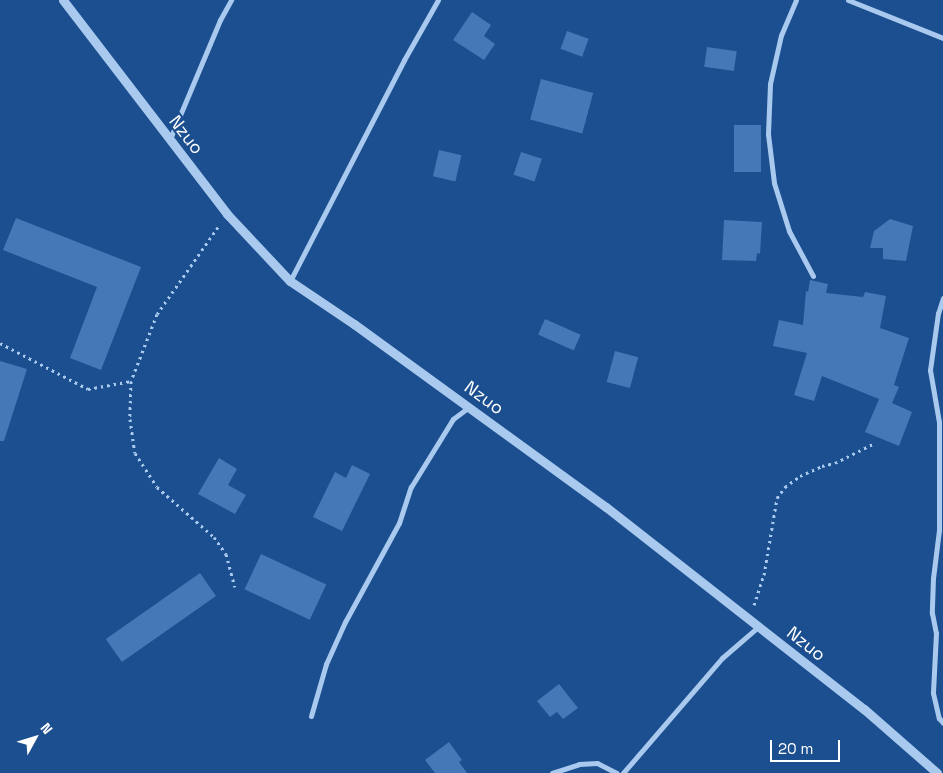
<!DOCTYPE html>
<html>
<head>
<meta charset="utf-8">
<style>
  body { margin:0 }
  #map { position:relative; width:943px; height:773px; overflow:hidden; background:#1b4f8f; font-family:"Space Grotesk",sans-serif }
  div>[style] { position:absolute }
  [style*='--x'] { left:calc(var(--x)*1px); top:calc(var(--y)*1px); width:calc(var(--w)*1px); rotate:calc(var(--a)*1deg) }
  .building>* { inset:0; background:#4478b7; transform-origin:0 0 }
  .path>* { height:3px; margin-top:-1.5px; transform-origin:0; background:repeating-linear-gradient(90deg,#a9c9ee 0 2.5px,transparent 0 6.5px) }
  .minor>* { height:5px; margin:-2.5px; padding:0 2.5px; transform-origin:2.5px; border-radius:2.5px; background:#a9c9ee }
  .tertiary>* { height:9px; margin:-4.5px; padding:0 4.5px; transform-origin:4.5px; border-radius:4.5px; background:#a9c9ee }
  span { translate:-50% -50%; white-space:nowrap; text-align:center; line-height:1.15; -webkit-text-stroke:4px #1b4f8f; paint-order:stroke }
  .street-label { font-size:18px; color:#fff }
  .north { position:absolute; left:10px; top:713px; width:50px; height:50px; -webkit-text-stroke:4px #1b4f8f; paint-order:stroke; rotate:51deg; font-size:14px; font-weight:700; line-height:20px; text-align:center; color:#fff }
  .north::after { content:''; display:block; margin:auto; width:18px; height:22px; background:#fff; clip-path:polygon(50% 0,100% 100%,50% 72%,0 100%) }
  .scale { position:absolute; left:770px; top:740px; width:70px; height:22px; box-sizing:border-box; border:2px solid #fff; border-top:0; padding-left:6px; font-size:15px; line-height:18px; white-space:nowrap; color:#fff; -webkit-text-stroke:4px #1b4f8f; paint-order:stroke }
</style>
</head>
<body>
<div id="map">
  <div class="building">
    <div style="clip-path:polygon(472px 12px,491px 25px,484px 36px,495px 44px,484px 60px,453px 40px)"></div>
    <div style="left:567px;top:31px;width:23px;height:19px;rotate:20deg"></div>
    <div style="left:707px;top:47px;width:30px;height:20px;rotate:8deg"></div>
    <div style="left:541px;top:79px;width:54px;height:42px;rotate:15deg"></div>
    <div style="left:734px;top:125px;width:27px;height:47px"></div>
    <div style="left:439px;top:150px;width:23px;height:27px;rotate:13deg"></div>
    <div style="left:521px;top:152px;width:22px;height:24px;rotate:18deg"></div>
    <div style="clip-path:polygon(16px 218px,141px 267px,101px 370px,70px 358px,97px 287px,3px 250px)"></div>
    <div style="clip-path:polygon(890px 219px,913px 226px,906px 261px,883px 259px,883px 248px,870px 248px,874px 231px)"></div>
    <div style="clip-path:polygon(724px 220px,762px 222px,760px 254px,757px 253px,756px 261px,722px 260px)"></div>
    <div style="clip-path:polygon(810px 280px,828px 284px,826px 293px,863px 297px,865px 292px,886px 296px,880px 328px,909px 338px,894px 385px,899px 387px,892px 403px,912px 412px,899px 446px,865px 432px,879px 399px,822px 376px,814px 401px,794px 395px,807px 353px,773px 346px,779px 320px,803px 325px,806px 291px,808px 292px)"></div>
    <div style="left:545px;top:319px;width:39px;height:17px;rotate:24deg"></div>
    <div style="left:615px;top:351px;width:24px;height:32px;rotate:15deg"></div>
    <div style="clip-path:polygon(0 361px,27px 369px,4px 441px,0 441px)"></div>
    <div style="clip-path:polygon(219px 458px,237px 469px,228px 485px,246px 495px,235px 514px,198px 494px)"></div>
    <div style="clip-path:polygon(352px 465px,370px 474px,342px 531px,313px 517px,335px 472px,346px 478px)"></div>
    <div style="left:261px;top:554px;width:72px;height:39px;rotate:25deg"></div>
    <div style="left:200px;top:573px;width:28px;height:115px;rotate:55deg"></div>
    <div style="clip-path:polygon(559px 684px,578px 708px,563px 719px,557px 712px,550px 717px,537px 701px)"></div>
    <div style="clip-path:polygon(449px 742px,462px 760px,459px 762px,467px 773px,435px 773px,425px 760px)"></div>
  </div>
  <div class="path">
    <div style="--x:218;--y:227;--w:106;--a:125"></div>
    <div style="--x:157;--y:314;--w:72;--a:111.2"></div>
    <div style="--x:131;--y:381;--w:38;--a:92"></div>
    <div style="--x:130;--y:419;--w:34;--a:82"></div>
    <div style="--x:135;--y:453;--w:40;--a:57.1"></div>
    <div style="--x:157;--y:487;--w:76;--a:41.3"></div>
    <div style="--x:214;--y:537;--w:21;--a:55"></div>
    <div style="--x:226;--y:554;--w:34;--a:75"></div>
    <div style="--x:0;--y:343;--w:99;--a:27.6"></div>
    <div style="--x:88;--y:389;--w:44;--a:-10.5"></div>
    <div style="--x:754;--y:605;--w:32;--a:-72"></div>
    <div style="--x:764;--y:575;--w:78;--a:-80.4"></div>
    <div style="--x:777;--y:498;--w:14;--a:-54"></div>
    <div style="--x:785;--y:487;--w:19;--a:-36"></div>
    <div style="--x:800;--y:476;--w:24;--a:-24"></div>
    <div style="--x:822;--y:466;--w:13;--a:-13"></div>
    <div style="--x:835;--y:463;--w:42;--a:-26.6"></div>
  </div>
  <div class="minor">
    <div style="--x:796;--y:0;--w:38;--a:113"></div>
    <div style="--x:781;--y:35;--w:50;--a:102.7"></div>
    <div style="--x:770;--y:84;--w:50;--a:92.3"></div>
    <div style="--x:768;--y:134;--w:49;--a:83"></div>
    <div style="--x:774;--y:183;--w:50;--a:72.6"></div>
    <div style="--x:789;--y:231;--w:51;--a:61.9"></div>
    <div style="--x:848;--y:0;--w:102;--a:21.8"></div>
    <div style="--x:170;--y:139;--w:129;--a:-67.2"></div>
    <div style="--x:220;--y:20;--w:23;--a:-61"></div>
    <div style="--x:290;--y:281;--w:249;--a:-62.7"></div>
    <div style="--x:404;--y:60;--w:69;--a:-60.5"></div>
    <div style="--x:943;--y:298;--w:16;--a:108"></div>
    <div style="--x:938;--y:313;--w:58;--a:98"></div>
    <div style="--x:930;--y:370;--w:53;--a:80.2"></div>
    <div style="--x:939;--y:422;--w:108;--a:90"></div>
    <div style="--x:939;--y:530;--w:48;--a:97.1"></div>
    <div style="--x:933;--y:578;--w:35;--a:92"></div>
    <div style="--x:932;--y:613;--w:20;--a:79"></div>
    <div style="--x:936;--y:633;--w:60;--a:92.9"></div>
    <div style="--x:933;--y:693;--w:26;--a:77"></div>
    <div style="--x:939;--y:718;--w:6;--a:51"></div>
    <div style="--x:311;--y:716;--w:54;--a:-73.9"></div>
    <div style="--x:326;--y:664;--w:46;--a:-65.7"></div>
    <div style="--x:345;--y:622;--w:113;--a:-61.4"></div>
    <div style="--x:399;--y:523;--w:38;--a:-72"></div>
    <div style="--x:411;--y:487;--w:80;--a:-58.3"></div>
    <div style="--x:453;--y:419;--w:20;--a:-37"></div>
    <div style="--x:552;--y:773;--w:28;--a:-18"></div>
    <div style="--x:579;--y:764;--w:18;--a:-3"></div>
    <div style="--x:597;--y:763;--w:22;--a:27"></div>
    <div style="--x:623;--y:773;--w:152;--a:-49.3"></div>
    <div style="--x:722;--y:658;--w:48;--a:-40.7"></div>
  </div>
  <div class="tertiary">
    <div style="--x:63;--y:0;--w:270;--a:52.5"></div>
    <div style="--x:227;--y:214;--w:92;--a:46.8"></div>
    <div style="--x:290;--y:281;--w:77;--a:33.9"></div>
    <div style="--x:354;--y:324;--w:311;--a:36"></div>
    <div style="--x:606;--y:507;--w:328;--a:38.1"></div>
    <div style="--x:864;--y:709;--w:97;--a:41.2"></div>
  </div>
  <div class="street-label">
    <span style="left:186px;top:135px;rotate:52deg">Nzuo</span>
    <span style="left:484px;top:398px;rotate:36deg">Nzuo</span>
    <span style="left:806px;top:644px;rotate:38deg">Nzuo</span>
  </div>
  <div class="north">N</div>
  <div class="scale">20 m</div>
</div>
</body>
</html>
